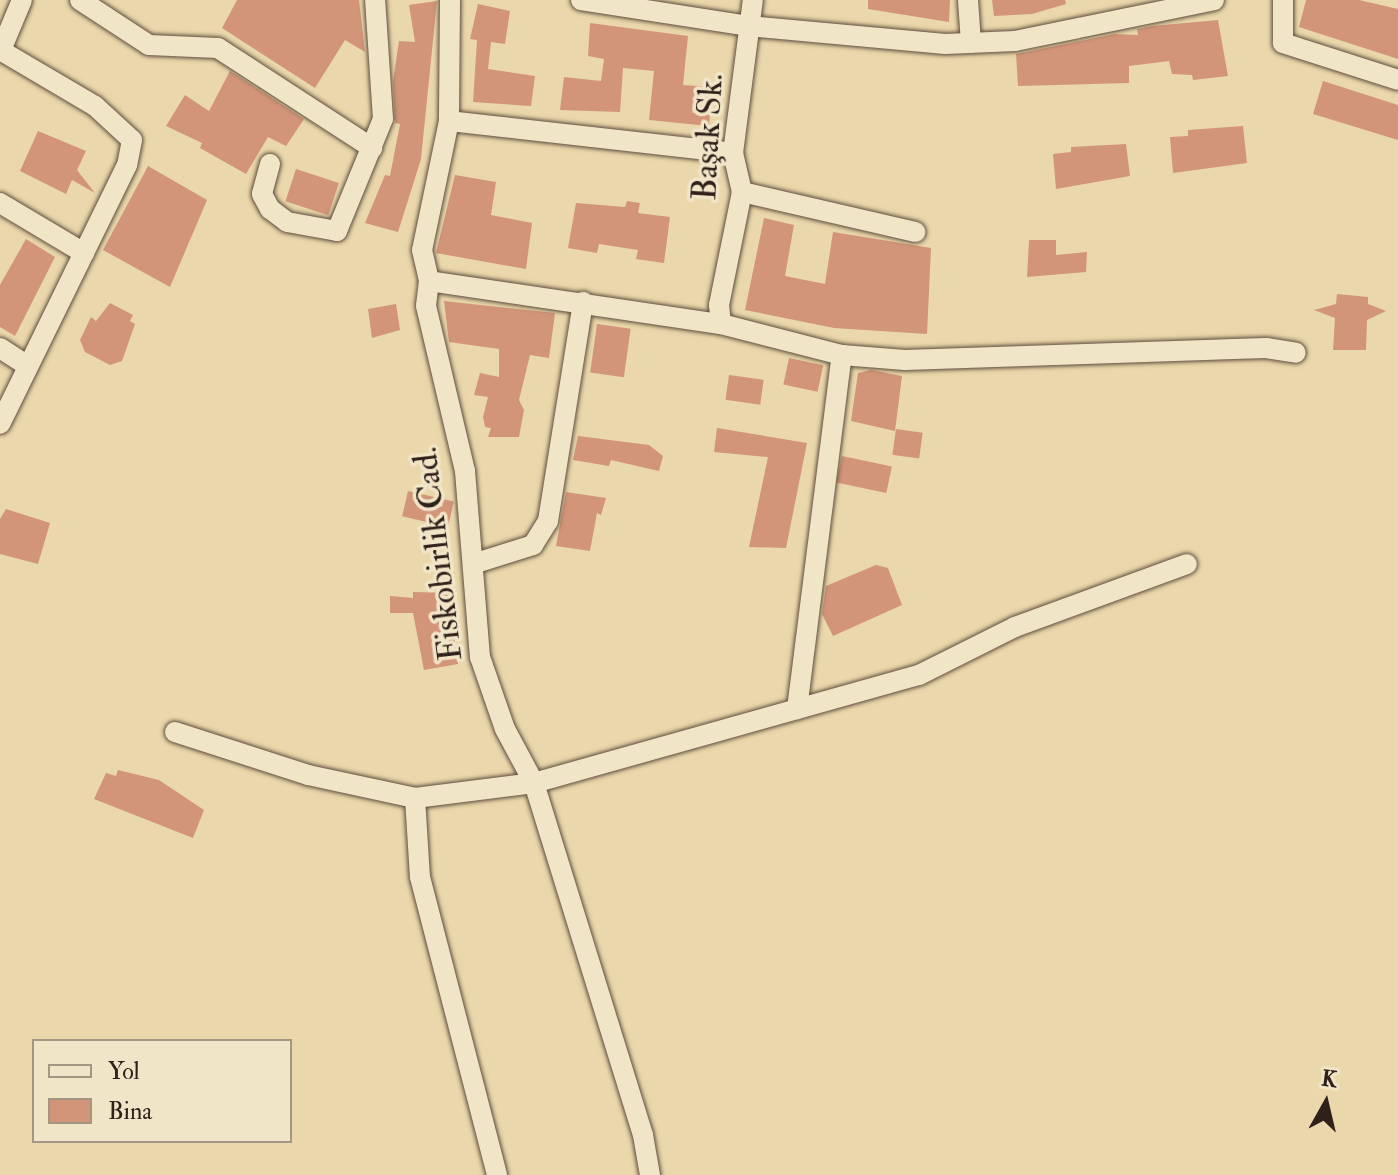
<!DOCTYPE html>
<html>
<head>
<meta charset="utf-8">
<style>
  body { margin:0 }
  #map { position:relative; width:1398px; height:1175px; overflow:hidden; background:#ead7ab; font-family:"IM FELL Double Pica",serif }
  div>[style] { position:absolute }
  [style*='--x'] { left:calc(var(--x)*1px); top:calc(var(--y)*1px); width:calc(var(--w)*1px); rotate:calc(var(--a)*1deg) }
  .building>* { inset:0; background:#d29579; transform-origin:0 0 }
  .roads { filter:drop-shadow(0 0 2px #5e4e3e) drop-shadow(0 0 2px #5e4e3e) }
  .minor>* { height:20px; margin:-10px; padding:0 10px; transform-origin:10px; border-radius:10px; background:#f1e5c8 }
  span { translate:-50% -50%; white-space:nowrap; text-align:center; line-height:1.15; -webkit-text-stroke:7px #f1e5c8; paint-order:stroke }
  .street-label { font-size:34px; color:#2f201a }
  .legend { position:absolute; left:32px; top:1039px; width:260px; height:104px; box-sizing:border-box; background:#f1e5c8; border:2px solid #a39682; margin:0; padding:10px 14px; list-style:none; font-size:24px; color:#2f201a }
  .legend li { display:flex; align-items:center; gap:16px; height:40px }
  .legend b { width:40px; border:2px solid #a39682 }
  .north { position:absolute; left:1286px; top:1063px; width:80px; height:80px; -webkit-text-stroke:6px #f1e5c8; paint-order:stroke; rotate:8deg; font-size:22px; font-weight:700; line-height:32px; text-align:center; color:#2f201a }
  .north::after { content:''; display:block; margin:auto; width:28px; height:36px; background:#2f201a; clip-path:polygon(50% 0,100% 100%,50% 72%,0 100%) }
</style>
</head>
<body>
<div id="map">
  <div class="building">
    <div style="clip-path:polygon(237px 0,359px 0,365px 52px,345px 40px,315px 88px,222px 28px)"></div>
    <div style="clip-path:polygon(868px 0,950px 0,949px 22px,868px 9px)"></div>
    <div style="clip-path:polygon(992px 0,1065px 0,1066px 4px,1032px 14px,994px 16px)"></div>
    <div style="clip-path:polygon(1306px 0,1359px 0,1398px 9px,1398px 59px,1299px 27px)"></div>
    <div style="clip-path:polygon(437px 1px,421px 159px,398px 232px,365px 223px,385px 175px,390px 176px,400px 124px,395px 123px,393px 81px,399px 41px,415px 42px,409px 5px)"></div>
    <div style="clip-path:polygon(478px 4px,510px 11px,505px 44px,491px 42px,488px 69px,535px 76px,531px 106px,473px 102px,477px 40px,470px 39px)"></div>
    <div style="clip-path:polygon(1218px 20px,1228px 76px,1193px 80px,1192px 75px,1172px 74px,1169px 61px,1129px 66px,1129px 83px,1018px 86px,1016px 54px,1115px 34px,1138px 35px,1137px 29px,1153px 26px)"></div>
    <div style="clip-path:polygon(590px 23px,688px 36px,683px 85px,712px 87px,709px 126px,649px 120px,654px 71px,623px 68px,620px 112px,560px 110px,564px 77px,601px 81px,604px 59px,588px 56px)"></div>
    <div style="clip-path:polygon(230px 71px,304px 119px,286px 146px,268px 137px,246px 174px,200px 148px,202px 143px,166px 126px,185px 95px,209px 111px)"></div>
    <div style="clip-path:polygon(1323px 81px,1398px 105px,1398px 140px,1313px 114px)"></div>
    <div style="clip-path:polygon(1243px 126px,1247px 163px,1173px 173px,1170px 137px,1188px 136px,1188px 130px)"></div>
    <div style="clip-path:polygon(38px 131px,86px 151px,77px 170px,95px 193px,72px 180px,66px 194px,20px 171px)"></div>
    <div style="clip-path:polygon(1126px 144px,1130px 176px,1056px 189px,1053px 154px,1071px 152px,1071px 147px)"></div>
    <div style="clip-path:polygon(148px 166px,207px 200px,170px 287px,103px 250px)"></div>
    <div style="left:296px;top:169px;width:45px;height:34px;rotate:18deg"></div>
    <div style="clip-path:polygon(455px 175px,496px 182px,491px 215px,532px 223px,526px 269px,436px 253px)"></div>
    <div style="clip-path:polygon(627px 201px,640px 203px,638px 213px,670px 217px,664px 263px,636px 259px,638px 250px,599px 244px,597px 253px,568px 248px,576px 203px,625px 207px)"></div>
    <div style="clip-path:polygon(764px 218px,794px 225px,785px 276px,825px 284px,833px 232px,931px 248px,927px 334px,834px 328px,745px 310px)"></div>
    <div style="clip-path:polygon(26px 239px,55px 257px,15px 336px,0 327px,0 285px)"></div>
    <div style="clip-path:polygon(1029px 240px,1056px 240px,1056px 255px,1087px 252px,1086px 272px,1027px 277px)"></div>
    <div style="clip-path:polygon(1337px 294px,1368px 297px,1368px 304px,1386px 311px,1367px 320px,1366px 350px,1333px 350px,1335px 318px,1314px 310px,1336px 304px)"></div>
    <div style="clip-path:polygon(444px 301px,555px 313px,549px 358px,530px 355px,519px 400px,524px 410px,519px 437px,488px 437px,491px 428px,485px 427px,483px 417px,488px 397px,474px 395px,480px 373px,499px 377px,499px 349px,449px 342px)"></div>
    <div style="clip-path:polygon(110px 303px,133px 315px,130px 321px,135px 324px,122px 361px,110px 365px,85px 352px,80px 340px,91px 317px,96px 321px)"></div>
    <div style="clip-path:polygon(396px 304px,400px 330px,372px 338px,368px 309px)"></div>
    <div style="left:597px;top:324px;width:34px;height:49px;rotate:8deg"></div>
    <div style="left:789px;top:358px;width:35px;height:27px;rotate:12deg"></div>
    <div style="clip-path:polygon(871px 370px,902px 376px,895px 431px,851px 421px,858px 373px)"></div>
    <div style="left:729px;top:375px;width:35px;height:25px;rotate:8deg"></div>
    <div style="clip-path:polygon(717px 428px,807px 443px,786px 548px,749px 547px,768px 457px,714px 452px)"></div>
    <div style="left:896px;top:429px;width:27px;height:26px;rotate:8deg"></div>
    <div style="clip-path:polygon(578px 436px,649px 445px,663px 456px,659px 471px,611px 460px,609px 466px,573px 460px)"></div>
    <div style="left:842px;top:456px;width:51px;height:27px;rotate:12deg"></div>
    <div style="left:408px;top:491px;width:47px;height:26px;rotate:13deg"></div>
    <div style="clip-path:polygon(566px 492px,606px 498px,601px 515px,597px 513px,590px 551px,556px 546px)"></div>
    <div style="clip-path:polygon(6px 509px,50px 523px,38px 564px,0 554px,0 519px)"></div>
    <div style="clip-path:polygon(876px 565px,888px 568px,902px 605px,833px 636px,822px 614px,826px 586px)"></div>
    <div style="clip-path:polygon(413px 592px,455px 593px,454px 611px,450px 611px,458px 664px,424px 670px,413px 613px,390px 613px,390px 596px,413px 598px)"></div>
    <div style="clip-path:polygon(118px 770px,159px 780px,204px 810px,193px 838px,94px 799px,106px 773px,116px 776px)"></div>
  </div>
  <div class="roads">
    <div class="minor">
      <div style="--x:80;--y:0;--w:82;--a:33.1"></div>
      <div style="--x:149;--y:45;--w:69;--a:2.5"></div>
      <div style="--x:218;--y:48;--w:184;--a:33"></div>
      <div style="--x:450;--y:0;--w:121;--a:90.5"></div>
      <div style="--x:449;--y:121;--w:132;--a:101.8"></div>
      <div style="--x:422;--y:250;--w:32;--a:77"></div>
      <div style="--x:429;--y:281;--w:25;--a:97"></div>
      <div style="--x:426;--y:306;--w:170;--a:76.7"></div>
      <div style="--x:465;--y:471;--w:187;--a:85.4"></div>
      <div style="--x:480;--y:657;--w:76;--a:70.9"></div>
      <div style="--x:505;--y:729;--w:61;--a:61.8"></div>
      <div style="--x:534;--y:783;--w:368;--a:72.8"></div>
      <div style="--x:643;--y:1135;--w:41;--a:80.1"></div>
      <div style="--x:581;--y:0;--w:169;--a:8.8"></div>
      <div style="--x:748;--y:26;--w:198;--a:5.2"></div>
      <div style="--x:945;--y:44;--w:70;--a:-2.5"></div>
      <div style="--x:1015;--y:41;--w:203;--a:-11.6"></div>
      <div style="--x:968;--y:0;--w:43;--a:86"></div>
      <div style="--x:1283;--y:0;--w:43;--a:90"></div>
      <div style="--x:1283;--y:43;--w:121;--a:17.8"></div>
      <div style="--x:0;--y:50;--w:110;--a:30.5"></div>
      <div style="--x:95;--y:106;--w:50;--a:42.6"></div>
      <div style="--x:132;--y:140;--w:25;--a:101"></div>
      <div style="--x:127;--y:165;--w:288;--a:116.1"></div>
      <div style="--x:1;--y:50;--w:54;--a:-67.2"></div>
      <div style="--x:449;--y:121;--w:286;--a:6.4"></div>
      <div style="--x:270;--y:164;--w:31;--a:105"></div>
      <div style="--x:262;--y:194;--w:17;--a:62"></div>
      <div style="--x:270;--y:209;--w:21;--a:37"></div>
      <div style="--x:287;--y:222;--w:51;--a:10.2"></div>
      <div style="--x:337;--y:231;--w:121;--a:-67.7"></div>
      <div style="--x:383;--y:119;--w:119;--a:-93.8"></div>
      <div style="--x:742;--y:192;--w:178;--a:13"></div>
      <div style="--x:0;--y:203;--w:98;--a:30.8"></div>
      <div style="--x:429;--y:281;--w:295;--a:8.4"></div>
      <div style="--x:721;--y:324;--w:125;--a:14.4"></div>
      <div style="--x:842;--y:355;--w:63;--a:4.5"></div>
      <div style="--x:905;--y:360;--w:361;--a:-1.9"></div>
      <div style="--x:1266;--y:348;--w:30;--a:9"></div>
      <div style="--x:721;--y:324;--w:19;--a:-96"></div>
      <div style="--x:719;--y:305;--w:115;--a:-78.5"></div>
      <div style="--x:742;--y:192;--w:40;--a:-103"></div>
      <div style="--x:733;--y:153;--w:154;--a:-82.6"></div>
      <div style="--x:0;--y:348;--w:33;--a:33"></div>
      <div style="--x:476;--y:563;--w:60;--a:-17.5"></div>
      <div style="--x:533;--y:545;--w:28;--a:-58"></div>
      <div style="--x:548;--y:521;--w:222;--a:-80.9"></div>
      <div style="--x:797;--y:709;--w:357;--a:-82.8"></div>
      <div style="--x:175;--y:732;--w:140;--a:17.9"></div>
      <div style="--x:308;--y:775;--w:109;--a:12.1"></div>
      <div style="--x:415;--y:798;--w:120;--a:-7.2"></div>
      <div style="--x:534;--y:783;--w:400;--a:-15.7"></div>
      <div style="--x:919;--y:675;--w:107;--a:-26.6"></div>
      <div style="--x:1015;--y:627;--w:183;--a:-20.1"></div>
      <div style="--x:415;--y:798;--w:79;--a:86.4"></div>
      <div style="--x:420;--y:877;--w:308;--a:75.5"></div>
    </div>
  </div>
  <div class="street-label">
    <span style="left:708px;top:137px;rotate:-87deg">Başak Sk.</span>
    <span style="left:438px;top:554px;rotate:-97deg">Fiskobirlik Cad.</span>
  </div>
  <ul class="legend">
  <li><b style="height:10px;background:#f1e5c8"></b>Yol</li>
  <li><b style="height:22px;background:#d29579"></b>Bina</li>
  </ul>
  <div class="north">K</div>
</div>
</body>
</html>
